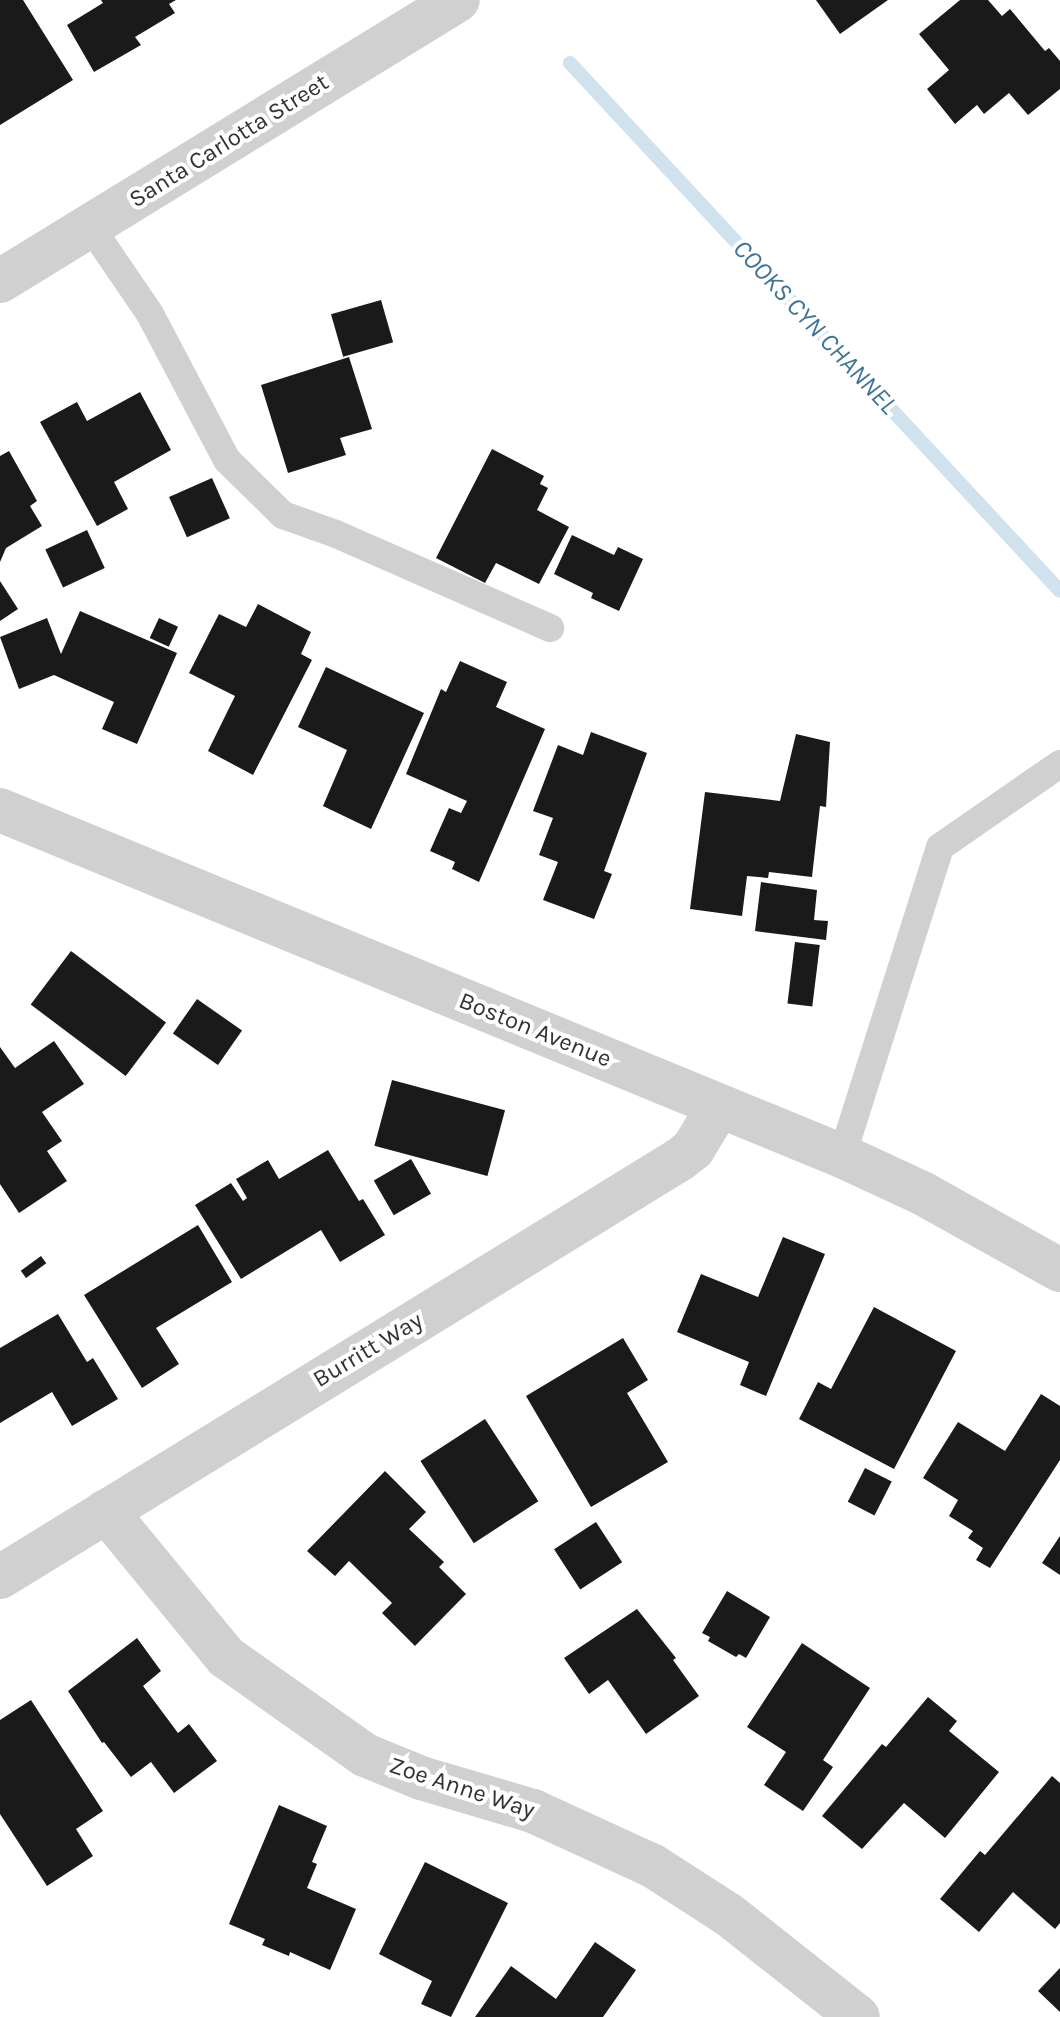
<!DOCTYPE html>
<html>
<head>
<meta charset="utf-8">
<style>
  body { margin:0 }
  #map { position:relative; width:1060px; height:2017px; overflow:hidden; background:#fff; font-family:Karla,sans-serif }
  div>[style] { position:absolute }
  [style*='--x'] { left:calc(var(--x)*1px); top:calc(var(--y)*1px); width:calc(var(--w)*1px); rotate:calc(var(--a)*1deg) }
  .stream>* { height:14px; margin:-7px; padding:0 7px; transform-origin:7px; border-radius:7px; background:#cfe2ee }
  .building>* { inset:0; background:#1a1a1a; transform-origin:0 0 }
  .service>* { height:28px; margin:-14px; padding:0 14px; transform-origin:14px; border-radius:14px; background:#d0d0d0 }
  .minor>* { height:44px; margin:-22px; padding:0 22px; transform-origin:22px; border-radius:22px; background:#d0d0d0 }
  .tertiary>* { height:44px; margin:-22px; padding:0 22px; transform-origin:22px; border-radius:22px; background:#d0d0d0 }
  span { translate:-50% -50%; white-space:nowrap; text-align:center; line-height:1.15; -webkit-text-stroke:8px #fff; paint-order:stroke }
  .street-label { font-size:24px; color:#333 }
  .water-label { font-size:26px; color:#3f7597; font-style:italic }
</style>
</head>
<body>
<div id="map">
  <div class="stream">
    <div style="--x:570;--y:63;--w:720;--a:47.14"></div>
  </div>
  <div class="building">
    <div style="clip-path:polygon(0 0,23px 0,73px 80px,0 125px)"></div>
    <div style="clip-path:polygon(101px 0,176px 0,169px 4px,175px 13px,135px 37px,141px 45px,94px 72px,67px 25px,103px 3px)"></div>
    <div style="clip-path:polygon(816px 0,888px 0,840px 34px)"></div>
    <div style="clip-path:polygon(960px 0,988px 0,1002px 16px,1010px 9px,1045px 51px,1049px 48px,1060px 61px,1060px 89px,1028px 115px,1009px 93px,984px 114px,977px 105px,955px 124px,927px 89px,949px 70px,919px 34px)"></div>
    <div style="left:381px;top:300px;width:44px;height:52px;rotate:74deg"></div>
    <div style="clip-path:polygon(349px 357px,372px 429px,340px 438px,346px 455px,288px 473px,261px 385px)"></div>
    <div style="clip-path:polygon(140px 392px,171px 450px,114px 482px,128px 509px,97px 526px,40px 422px,77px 402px,87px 421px)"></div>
    <div style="clip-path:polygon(492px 449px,544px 476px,540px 484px,548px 488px,537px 510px,569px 527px,539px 584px,496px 563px,485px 583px,436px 558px)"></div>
    <div style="clip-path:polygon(9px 451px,37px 501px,30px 506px,42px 526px,6px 548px,0 562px,0 456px)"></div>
    <div style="left:212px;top:478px;width:44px;height:47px;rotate:66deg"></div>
    <div style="left:87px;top:530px;width:42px;height:46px;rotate:65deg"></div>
    <div style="clip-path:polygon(572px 535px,614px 555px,618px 547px,643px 559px,619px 611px,591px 598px,593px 593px,554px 574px)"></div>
    <div style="clip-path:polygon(0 581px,18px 609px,0 621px)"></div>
    <div style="clip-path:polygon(258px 604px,311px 632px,301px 654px,312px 660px,253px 775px,208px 751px,235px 696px,189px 673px,219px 614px,246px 627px)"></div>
    <div style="clip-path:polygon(80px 611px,177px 653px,137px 744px,102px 729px,114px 702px,54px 675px,19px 689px,0 637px,47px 618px,61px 654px)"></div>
    <div style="left:159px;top:618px;width:21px;height:22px;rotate:25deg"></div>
    <div style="clip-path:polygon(460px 661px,507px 682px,496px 707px,545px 729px,479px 882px,452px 869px,455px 862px,430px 851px,449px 808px,461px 813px,467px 801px,406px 774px,441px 689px,446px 692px)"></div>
    <div style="clip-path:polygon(326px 667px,424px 713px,371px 829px,323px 806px,347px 750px,298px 727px)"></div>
    <div style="clip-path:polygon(591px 732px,647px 753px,604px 871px,612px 874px,594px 919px,543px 900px,558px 862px,539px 855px,553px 818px,533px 811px,558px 745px,583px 755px)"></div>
    <div style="clip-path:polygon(796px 734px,830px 742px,826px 807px,820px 806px,812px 877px,769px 872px,768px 878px,747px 876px,742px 916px,690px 909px,705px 792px,780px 801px)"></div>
    <div style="clip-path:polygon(761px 882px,817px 890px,814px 920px,828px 921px,826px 940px,755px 931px)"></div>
    <div style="left:795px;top:942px;width:25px;height:62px;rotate:7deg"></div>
    <div style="left:71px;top:951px;width:119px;height:67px;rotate:37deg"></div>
    <div style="left:197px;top:999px;width:55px;height:42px;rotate:35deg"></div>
    <div style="clip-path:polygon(54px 1041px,84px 1084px,42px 1112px,62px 1141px,47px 1151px,67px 1181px,19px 1213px,0 1184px,0 1047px,15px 1068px)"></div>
    <div style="left:392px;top:1080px;width:117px;height:68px;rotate:15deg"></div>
    <div style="clip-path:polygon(328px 1150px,359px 1201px,363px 1199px,385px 1235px,340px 1262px,321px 1230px,241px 1279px,195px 1205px,231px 1183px,243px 1201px,247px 1198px,236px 1179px,268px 1160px,279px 1179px)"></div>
    <div style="left:411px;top:1159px;width:40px;height:43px;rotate:60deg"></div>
    <div style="clip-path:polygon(198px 1225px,232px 1282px,156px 1328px,179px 1364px,142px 1388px,84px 1295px)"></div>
    <div style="clip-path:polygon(783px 1237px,825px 1254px,766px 1396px,740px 1385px,749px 1362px,677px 1332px,701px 1274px,758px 1297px)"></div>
    <div style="left:41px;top:1256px;width:9px;height:25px;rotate:54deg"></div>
    <div style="clip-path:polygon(874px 1307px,956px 1351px,894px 1469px,799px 1419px,818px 1382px,831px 1389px)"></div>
    <div style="clip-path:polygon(58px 1314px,87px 1362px,93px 1358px,118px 1399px,72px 1426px,52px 1392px,0 1423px,0 1348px)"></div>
    <div style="clip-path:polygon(623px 1338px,648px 1380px,627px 1393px,668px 1462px,591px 1507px,526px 1396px)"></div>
    <div style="clip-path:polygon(1041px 1394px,1060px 1406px,1060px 1460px,990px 1568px,976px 1560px,983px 1548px,968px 1538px,973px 1531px,949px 1516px,958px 1500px,923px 1478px,958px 1422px,1005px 1451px)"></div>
    <div style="left:485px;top:1419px;width:98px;height:77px;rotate:57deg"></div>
    <div style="left:865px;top:1468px;width:30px;height:38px;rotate:27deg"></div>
    <div style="clip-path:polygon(385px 1471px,426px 1512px,409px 1529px,444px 1562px,439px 1567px,466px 1594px,415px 1646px,382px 1613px,392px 1603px,349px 1561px,335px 1576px,307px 1551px)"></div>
    <div style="left:596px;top:1522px;width:48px;height:50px;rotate:57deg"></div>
    <div style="clip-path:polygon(1060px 1536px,1060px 1575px,1042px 1563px)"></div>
    <div style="clip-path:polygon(727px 1591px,770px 1617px,746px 1658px,739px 1654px,736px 1657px,708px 1641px,710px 1637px,702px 1633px)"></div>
    <div style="clip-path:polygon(637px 1609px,676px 1658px,673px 1660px,699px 1696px,646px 1734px,608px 1680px,589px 1694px,564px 1658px)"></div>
    <div style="clip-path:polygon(137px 1638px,161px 1671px,143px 1686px,178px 1733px,189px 1724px,217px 1761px,174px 1793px,151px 1762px,131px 1777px,104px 1742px,102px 1743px,68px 1691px)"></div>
    <div style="clip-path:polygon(802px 1643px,870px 1688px,823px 1760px,833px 1767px,803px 1811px,764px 1785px,786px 1752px,747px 1727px)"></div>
    <div style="clip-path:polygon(928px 1697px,957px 1721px,949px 1731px,999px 1772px,945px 1838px,904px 1803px,862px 1849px,822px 1816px,882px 1744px,886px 1747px)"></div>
    <div style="clip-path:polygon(31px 1700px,103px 1811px,76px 1829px,93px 1856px,47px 1886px,0 1814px,0 1720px)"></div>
    <div style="clip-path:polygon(1052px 1776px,1060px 1783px,1060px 1923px,1055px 1929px,1013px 1892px,979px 1932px,940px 1899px,980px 1851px,985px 1855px)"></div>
    <div style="clip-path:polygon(279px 1805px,327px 1826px,312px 1862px,317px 1864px,307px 1888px,356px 1909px,330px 1970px,290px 1952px,289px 1956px,262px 1945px,265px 1939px,229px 1924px)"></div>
    <div style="clip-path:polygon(425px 1862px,508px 1903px,451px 2017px,421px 2004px,432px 1981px,379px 1954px)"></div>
    <div style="clip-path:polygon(595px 1942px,636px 1970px,603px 2017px,475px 2017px,511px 1966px,556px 1999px)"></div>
    <div style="clip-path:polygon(1060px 1968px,1060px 2012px,1038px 1991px)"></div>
  </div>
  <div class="service">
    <div style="--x:90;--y:226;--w:107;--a:55.7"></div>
    <div style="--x:150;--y:314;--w:165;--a:62.2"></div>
    <div style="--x:227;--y:460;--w:78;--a:44.5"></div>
    <div style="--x:283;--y:515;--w:56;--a:19.7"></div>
    <div style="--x:336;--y:534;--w:234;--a:23.7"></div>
    <div style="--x:842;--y:1156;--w:324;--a:-72.4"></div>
    <div style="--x:940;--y:847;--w:146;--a:-34.7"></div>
  </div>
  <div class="minor">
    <div style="--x:0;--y:810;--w:910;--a:22.34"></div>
    <div style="--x:842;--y:1156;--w:88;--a:24.8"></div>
    <div style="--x:922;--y:1193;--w:158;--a:29.2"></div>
    <div style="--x:106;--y:1511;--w:189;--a:50.6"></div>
    <div style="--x:226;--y:1657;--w:170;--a:35.2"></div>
    <div style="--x:365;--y:1755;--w:61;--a:22.3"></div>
    <div style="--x:421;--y:1778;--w:117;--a:16.4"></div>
    <div style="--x:533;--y:1811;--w:132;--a:24.6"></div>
    <div style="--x:653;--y:1866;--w:90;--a:32.8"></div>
    <div style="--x:729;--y:1915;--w:164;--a:38.3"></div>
    <div style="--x:0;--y:1577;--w:797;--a:-31.56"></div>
    <div style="--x:679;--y:1160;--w:18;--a:-38"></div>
    <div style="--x:693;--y:1149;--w:50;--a:-58.8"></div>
  </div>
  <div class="tertiary">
    <div style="--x:0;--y:281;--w:537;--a:-31.53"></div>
  </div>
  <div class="street-label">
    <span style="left:229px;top:141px;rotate:-32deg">Santa Carlotta Street</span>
    <span style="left:535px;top:1030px;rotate:22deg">Boston Avenue</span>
    <span style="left:368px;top:1350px;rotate:-31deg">Burritt Way</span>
    <span style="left:462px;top:1788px;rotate:18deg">Zoe Anne Way</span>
  </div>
  <div class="water-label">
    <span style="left:815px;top:327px;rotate:47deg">COOKS CYN CHANNEL</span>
  </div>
</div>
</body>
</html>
